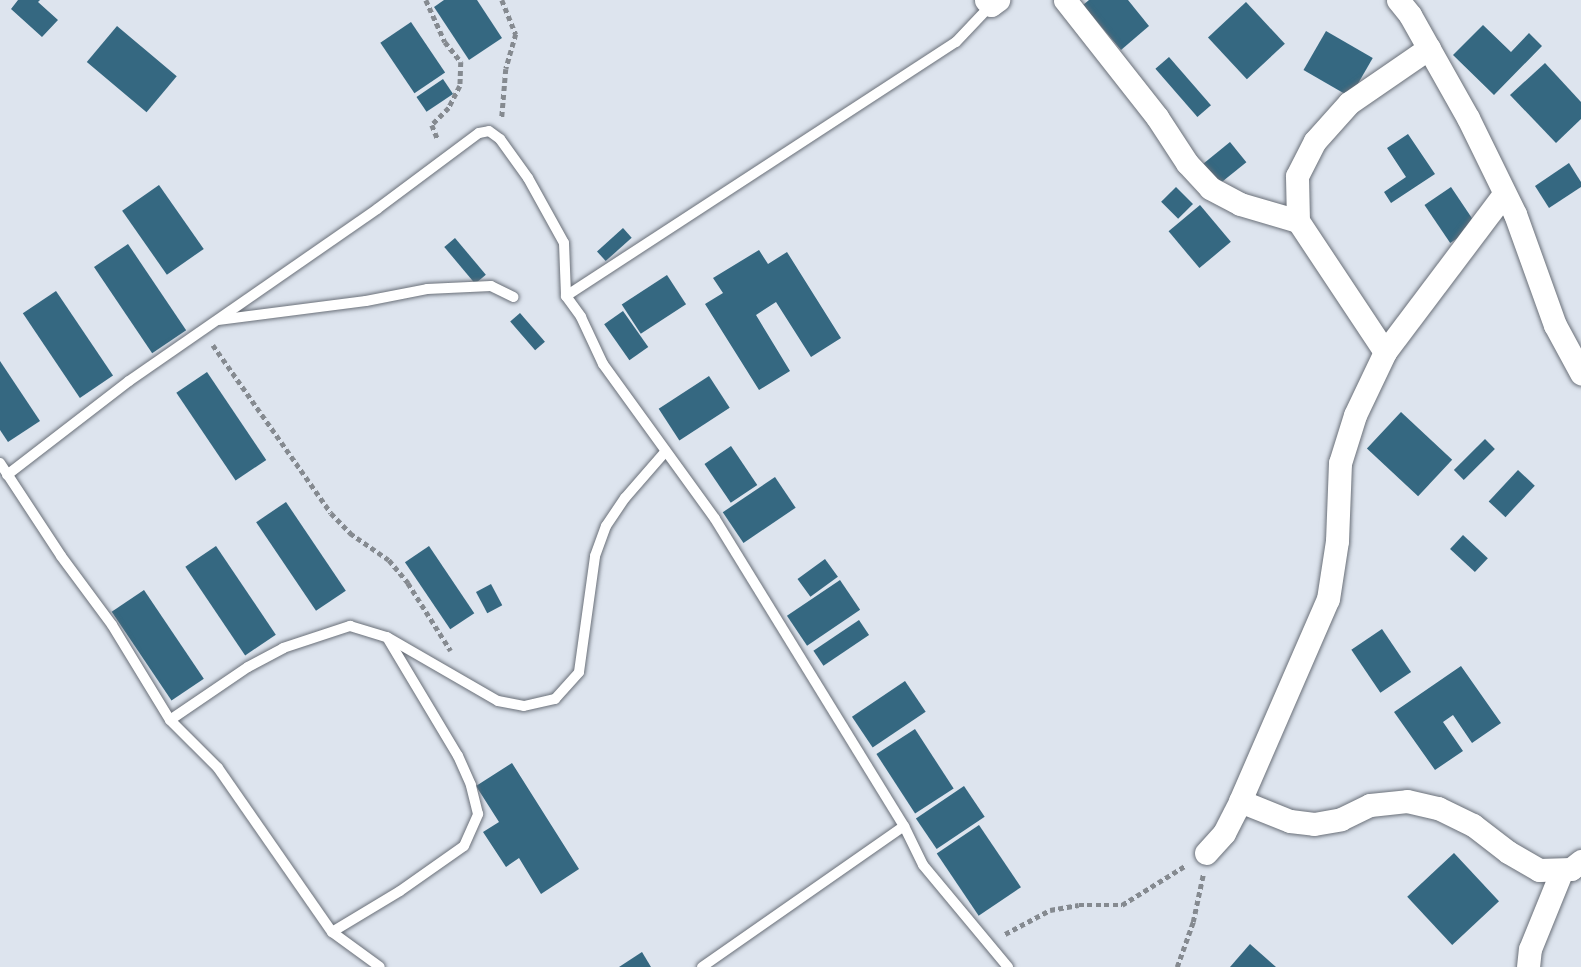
<!DOCTYPE html>
<html>
<head>
<meta charset="utf-8">
<style>
  body { margin:0 }
  #map { position:relative; width:1581px; height:967px; overflow:hidden; background:#dde4ee; font-family:"Alegreya Sans",sans-serif }
  div>[style] { position:absolute }
  [style*='--x'] { left:calc(var(--x)*1px); top:calc(var(--y)*1px); width:calc(var(--w)*1px); rotate:calc(var(--a)*1deg) }
  .building>* { inset:0; background:#356881; transform-origin:0 0 }
  .path>* { height:4.5px; margin-top:-2.25px; transform-origin:0; background:repeating-linear-gradient(90deg,#858a90 0 5px,transparent 0 8.5px) }
  .roads { filter:drop-shadow(0 0 2px #6a7079) drop-shadow(0 0 2px #6a7079) }
  .service>* { height:10px; margin:-5px; padding:0 5px; transform-origin:5px; border-radius:5px; background:#fff }
  .minor>* { height:23px; margin:-11.5px; padding:0 11.5px; transform-origin:11.5px; border-radius:11.5px; background:#fff }
  span { translate:-50% -50%; white-space:nowrap; text-align:center; line-height:1.15; -webkit-text-stroke:7px #eaf1fb; paint-order:stroke }
</style>
</head>
<body>
<div id="map">
  <div class="building">
    <div style="clip-path:polygon(18px 0,40px 0,38px 2px,58px 20px,42px 37px,11px 9px)"></div>
    <div style="clip-path:polygon(444px 0,477px 0,502px 38px,469px 60px,434px 7px)"></div>
    <div style="clip-path:polygon(1089px 0,1128px 0,1149px 26px,1121px 50px,1083px 5px)"></div>
    <div style="left:1246px;top:2px;width:57px;height:52px;rotate:47deg"></div>
    <div style="left:411px;top:22px;width:61px;height:37px;rotate:56deg"></div>
    <div style="clip-path:polygon(1483px 25px,1511px 52px,1529px 33px,1542px 46px,1494px 95px,1453px 55px)"></div>
    <div style="left:117px;top:26px;width:78px;height:47px;rotate:40deg"></div>
    <div style="left:1326px;top:31px;width:54px;height:45px;rotate:30deg"></div>
    <div style="left:1169px;top:57px;width:64px;height:18px;rotate:49deg"></div>
    <div style="clip-path:polygon(1545px 63px,1581px 102px,1581px 119px,1556px 143px,1510px 95px)"></div>
    <div style="left:443px;top:79px;width:18px;height:32px;rotate:56deg"></div>
    <div style="clip-path:polygon(1408px 134px,1435px 174px,1391px 203px,1384px 192px,1406px 177px,1387px 148px)"></div>
    <div style="left:1230px;top:142px;width:26px;height:36px;rotate:51deg"></div>
    <div style="clip-path:polygon(1569px 163px,1581px 182px,1581px 187px,1549px 208px,1535px 186px)"></div>
    <div style="left:159px;top:185px;width:78px;height:45px;rotate:55deg"></div>
    <div style="left:1176px;top:187px;width:24px;height:21px;rotate:45deg"></div>
    <div style="left:1451px;top:187px;width:46px;height:32px;rotate:56deg"></div>
    <div style="left:1200px;top:205px;width:48px;height:41px;rotate:50deg"></div>
    <div style="left:623px;top:228px;width:13px;height:35px;rotate:48deg"></div>
    <div style="left:455px;top:238px;width:48px;height:14px;rotate:50deg"></div>
    <div style="left:128px;top:244px;width:104px;height:41px;rotate:56deg"></div>
    <div style="clip-path:polygon(759px 250px,768px 264px,787px 252px,841px 338px,811px 357px,776px 302px,756px 315px,790px 371px,759px 390px,705px 304px,723px 293px,713px 278px)"></div>
    <div style="left:667px;top:275px;width:35px;height:54px;rotate:57deg"></div>
    <div style="left:56px;top:291px;width:102px;height:40px;rotate:56deg"></div>
    <div style="left:623px;top:311px;width:44px;height:23px;rotate:55deg"></div>
    <div style="left:520px;top:313px;width:38px;height:13px;rotate:49deg"></div>
    <div style="clip-path:polygon(0 361px,40px 421px,8px 442px,0 430px)"></div>
    <div style="left:207px;top:372px;width:106px;height:37px;rotate:56deg"></div>
    <div style="left:709px;top:376px;width:38px;height:60px;rotate:57deg"></div>
    <div style="left:1401px;top:412px;width:70px;height:50px;rotate:43deg"></div>
    <div style="left:1485px;top:439px;width:14px;height:44px;rotate:45deg"></div>
    <div style="left:731px;top:446px;width:47px;height:32px;rotate:56deg"></div>
    <div style="left:1518px;top:470px;width:23px;height:43px;rotate:43deg"></div>
    <div style="left:775px;top:477px;width:37px;height:63px;rotate:56deg"></div>
    <div style="left:286px;top:502px;width:107px;height:36px;rotate:56deg"></div>
    <div style="left:1463px;top:535px;width:34px;height:19px;rotate:43deg"></div>
    <div style="left:216px;top:546px;width:107px;height:37px;rotate:56deg"></div>
    <div style="left:429px;top:546px;width:81px;height:29px;rotate:56deg"></div>
    <div style="left:825px;top:559px;width:22px;height:34px;rotate:54deg"></div>
    <div style="left:840px;top:580px;width:36px;height:64px;rotate:56deg"></div>
    <div style="left:491px;top:584px;width:24px;height:17px;rotate:62deg"></div>
    <div style="left:144px;top:590px;width:107px;height:39px;rotate:56deg"></div>
    <div style="left:859px;top:620px;width:18px;height:55px;rotate:56deg"></div>
    <div style="left:1382px;top:629px;width:52px;height:37px;rotate:56deg"></div>
    <div style="clip-path:polygon(1461px 666px,1501px 723px,1472px 743px,1453px 715px,1443px 722px,1463px 751px,1435px 770px,1394px 712px)"></div>
    <div style="left:905px;top:681px;width:37px;height:64px;rotate:56deg"></div>
    <div style="left:915px;top:729px;width:71px;height:46px;rotate:57deg"></div>
    <div style="clip-path:polygon(512px 763px,579px 869px,541px 894px,519px 858px,506px 867px,483px 832px,499px 822px,476px 786px)"></div>
    <div style="left:964px;top:786px;width:37px;height:58px;rotate:56deg"></div>
    <div style="left:979px;top:825px;width:75px;height:51px;rotate:56deg"></div>
    <div style="left:1454px;top:853px;width:66px;height:64px;rotate:47deg"></div>
    <div style="clip-path:polygon(1250px 944px,1276px 967px,1230px 967px)"></div>
    <div style="clip-path:polygon(642px 952px,651px 967px,619px 967px)"></div>
  </div>
  <div class="path">
    <div style="--x:426;--y:0;--w:46;--a:65.7"></div>
    <div style="--x:445;--y:42;--w:26;--a:51"></div>
    <div style="--x:461;--y:62;--w:24;--a:92"></div>
    <div style="--x:460;--y:86;--w:25;--a:117"></div>
    <div style="--x:449;--y:108;--w:24;--a:135"></div>
    <div style="--x:432;--y:125;--w:16;--a:68"></div>
    <div style="--x:502;--y:0;--w:37;--a:68"></div>
    <div style="--x:516;--y:34;--w:36;--a:106"></div>
    <div style="--x:506;--y:69;--w:48;--a:94.8"></div>
    <div style="--x:213;--y:345;--w:205;--a:54.9"></div>
    <div style="--x:331;--y:513;--w:28;--a:46"></div>
    <div style="--x:350;--y:533;--w:47;--a:34.7"></div>
    <div style="--x:389;--y:560;--w:30;--a:50"></div>
    <div style="--x:408;--y:583;--w:80;--a:57.7"></div>
    <div style="--x:1005;--y:934;--w:51;--a:-28.1"></div>
    <div style="--x:1050;--y:910;--w:29;--a:-10"></div>
    <div style="--x:1079;--y:905;--w:43;--a:0"></div>
    <div style="--x:1122;--y:905;--w:74;--a:-31.8"></div>
    <div style="--x:1177;--y:967;--w:48;--a:-70.4"></div>
    <div style="--x:1193;--y:922;--w:48;--a:-78"></div>
  </div>
  <div class="roads">
    <div class="service">
      <div style="--x:566;--y:296;--w:465;--a:-33.1"></div>
      <div style="--x:956;--y:42;--w:51;--a:-46.6"></div>
      <div style="--x:218;--y:320;--w:149;--a:-7.3"></div>
      <div style="--x:366;--y:301;--w:62;--a:-11.1"></div>
      <div style="--x:427;--y:289;--w:64;--a:-2.7"></div>
      <div style="--x:491;--y:286;--w:25;--a:26"></div>
      <div style="--x:0;--y:463;--w:111;--a:56.7"></div>
      <div style="--x:61;--y:556;--w:86;--a:53.5"></div>
      <div style="--x:112;--y:625;--w:111;--a:58.6"></div>
      <div style="--x:170;--y:720;--w:68;--a:45"></div>
      <div style="--x:218;--y:768;--w:200;--a:55.2"></div>
      <div style="--x:332;--y:932;--w:59;--a:36.1"></div>
      <div style="--x:7;--y:475;--w:154;--a:-37.6"></div>
      <div style="--x:129;--y:381;--w:302;--a:-34.7"></div>
      <div style="--x:377;--y:209;--w:127;--a:-36.7"></div>
      <div style="--x:479;--y:133;--w:10;--a:-11"></div>
      <div style="--x:489;--y:131;--w:14;--a:36"></div>
      <div style="--x:500;--y:139;--w:48;--a:54.3"></div>
      <div style="--x:528;--y:178;--w:74;--a:61"></div>
      <div style="--x:564;--y:243;--w:53;--a:87.8"></div>
      <div style="--x:566;--y:296;--w:26;--a:54"></div>
      <div style="--x:581;--y:317;--w:52;--a:64.9"></div>
      <div style="--x:603;--y:364;--w:191;--a:54.1"></div>
      <div style="--x:715;--y:519;--w:361;--a:58.4"></div>
      <div style="--x:904;--y:826;--w:43;--a:64"></div>
      <div style="--x:923;--y:865;--w:133;--a:50.2"></div>
      <div style="--x:170;--y:720;--w:94;--a:-34.2"></div>
      <div style="--x:248;--y:667;--w:40;--a:-28"></div>
      <div style="--x:283;--y:648;--w:71;--a:-18.2"></div>
      <div style="--x:350;--y:626;--w:39;--a:17"></div>
      <div style="--x:387;--y:637;--w:128;--a:30"></div>
      <div style="--x:498;--y:701;--w:26;--a:11"></div>
      <div style="--x:524;--y:706;--w:32;--a:-13"></div>
      <div style="--x:555;--y:699;--w:36;--a:-48"></div>
      <div style="--x:579;--y:672;--w:117;--a:-82.1"></div>
      <div style="--x:595;--y:556;--w:32;--a:-70"></div>
      <div style="--x:606;--y:526;--w:34;--a:-56"></div>
      <div style="--x:625;--y:498;--w:61;--a:-49"></div>
      <div style="--x:332;--y:932;--w:79;--a:-31.1"></div>
      <div style="--x:400;--y:891;--w:78;--a:-35.1"></div>
      <div style="--x:464;--y:846;--w:35;--a:-66"></div>
      <div style="--x:478;--y:814;--w:30;--a:-104"></div>
      <div style="--x:471;--y:785;--w:32;--a:-114"></div>
      <div style="--x:458;--y:756;--w:136;--a:-120.9"></div>
      <div style="--x:702;--y:967;--w:246;--a:-34.9"></div>
    </div>
    <div class="minor">
      <div style="--x:986;--y:0;--w:7;--a:45"></div>
      <div style="--x:991;--y:5;--w:9;--a:-36"></div>
      <div style="--x:1065;--y:0;--w:149;--a:51.8"></div>
      <div style="--x:1157;--y:117;--w:55;--a:56.9"></div>
      <div style="--x:1187;--y:163;--w:34;--a:47"></div>
      <div style="--x:1210;--y:188;--w:34;--a:28"></div>
      <div style="--x:1240;--y:204;--w:60;--a:16.3"></div>
      <div style="--x:1398;--y:0;--w:19;--a:51"></div>
      <div style="--x:1410;--y:15;--w:118;--a:60.6"></div>
      <div style="--x:1468;--y:118;--w:107;--a:63.9"></div>
      <div style="--x:1515;--y:214;--w:118;--a:70.2"></div>
      <div style="--x:1555;--y:325;--w:55;--a:61.6"></div>
      <div style="--x:1385;--y:352;--w:157;--a:-123.6"></div>
      <div style="--x:1298;--y:221;--w:45;--a:-91.3"></div>
      <div style="--x:1297;--y:176;--w:39;--a:-63"></div>
      <div style="--x:1315;--y:141;--w:51;--a:-48.2"></div>
      <div style="--x:1349;--y:103;--w:97;--a:-34.5"></div>
      <div style="--x:1240;--y:801;--w:54;--a:21.8"></div>
      <div style="--x:1290;--y:821;--w:24;--a:7"></div>
      <div style="--x:1314;--y:824;--w:27;--a:-10"></div>
      <div style="--x:1341;--y:819;--w:32;--a:-26"></div>
      <div style="--x:1370;--y:805;--w:37;--a:-6"></div>
      <div style="--x:1407;--y:801;--w:32;--a:13"></div>
      <div style="--x:1438;--y:808;--w:39;--a:26"></div>
      <div style="--x:1473;--y:825;--w:44;--a:37.6"></div>
      <div style="--x:1508;--y:852;--w:36;--a:30"></div>
      <div style="--x:1539;--y:870;--w:32;--a:-2"></div>
      <div style="--x:1571;--y:869;--w:13;--a:-39"></div>
      <div style="--x:1206;--y:853;--w:27;--a:-48"></div>
      <div style="--x:1224;--y:833;--w:36;--a:-63"></div>
      <div style="--x:1240;--y:801;--w:220;--a:-66.5"></div>
      <div style="--x:1328;--y:599;--w:59;--a:-81.2"></div>
      <div style="--x:1337;--y:541;--w:78;--a:-87.8"></div>
      <div style="--x:1340;--y:463;--w:50;--a:-72.6"></div>
      <div style="--x:1355;--y:415;--w:70;--a:-64.5"></div>
      <div style="--x:1385;--y:352;--w:198;--a:-53"></div>
      <div style="--x:1528;--y:967;--w:18;--a:-84"></div>
      <div style="--x:1530;--y:949;--w:85;--a:-67.9"></div>
    </div>
  </div>
</div>
</body>
</html>
